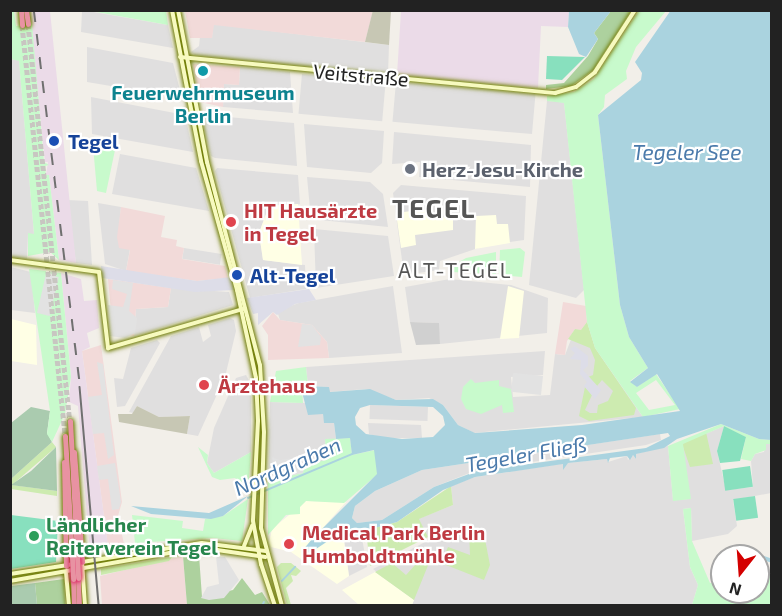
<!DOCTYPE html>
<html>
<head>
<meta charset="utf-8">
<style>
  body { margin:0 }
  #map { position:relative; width:782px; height:616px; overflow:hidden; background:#f2efe9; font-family:"Exo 2",sans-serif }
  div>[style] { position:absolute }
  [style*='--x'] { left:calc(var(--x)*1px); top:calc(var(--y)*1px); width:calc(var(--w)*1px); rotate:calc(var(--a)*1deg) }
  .residential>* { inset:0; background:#e0dfdf; transform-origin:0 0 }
  .commercial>* { inset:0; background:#f2dad9 }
  .industrial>* { inset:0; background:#ebdbe8 }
  .education>* { inset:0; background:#ffffe5 }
  .religious>* { inset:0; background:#d0d0d0 }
  .construction>* { inset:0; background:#c7c7b4 }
  .grass>* { inset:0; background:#cdebb0 }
  .forest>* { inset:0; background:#add19e }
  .cemetery>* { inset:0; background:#aacbaf }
  .park>* { inset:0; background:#c8facc }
  .pitch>* { inset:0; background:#88e0be; transform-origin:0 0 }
  .parking>* { inset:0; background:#e2e2e2; transform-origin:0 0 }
  .plaza>* { inset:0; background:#dddde8 }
  .water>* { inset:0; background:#aad3df }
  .stream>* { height:1.5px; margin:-0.75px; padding:0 0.75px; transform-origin:0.75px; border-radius:0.75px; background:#aad3df }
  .canal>* { height:4px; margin:-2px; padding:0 2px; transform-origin:2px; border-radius:2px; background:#aad3df }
  .highway-tunnel>* { height:5px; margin-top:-2.5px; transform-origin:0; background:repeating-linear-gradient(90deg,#c8c6c1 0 5px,transparent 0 7.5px) }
  .roads { filter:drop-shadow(0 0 2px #707d05) drop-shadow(0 0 2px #707d05) }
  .secondary>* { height:4px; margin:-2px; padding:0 2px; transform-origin:2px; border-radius:2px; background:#f7fabf }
  .highway>* { height:5px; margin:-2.5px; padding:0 2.5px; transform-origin:2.5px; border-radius:2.5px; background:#e892a2 }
  .tram>* { height:1.5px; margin:-0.75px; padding:0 0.75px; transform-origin:0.75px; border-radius:0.75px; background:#707070 }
  .rail>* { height:1.5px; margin-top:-0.75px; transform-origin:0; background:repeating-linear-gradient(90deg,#707070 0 12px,transparent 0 24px) }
  .bridges { filter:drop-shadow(0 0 2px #dc2a67) drop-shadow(0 0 2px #dc2a67) }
  .highway-bridge>* { height:5px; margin:-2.5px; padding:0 2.5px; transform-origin:2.5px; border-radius:2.5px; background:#e892a2 }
  .dots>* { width:16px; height:16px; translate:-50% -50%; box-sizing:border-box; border:3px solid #fff; border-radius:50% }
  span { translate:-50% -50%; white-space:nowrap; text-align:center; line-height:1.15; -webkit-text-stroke:4.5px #fff; paint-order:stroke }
  .street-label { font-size:20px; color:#222 }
  .culture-label { font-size:20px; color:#0d838f; font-weight:700 }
  .transit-label { font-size:20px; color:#164399; font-weight:700 }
  .left { translate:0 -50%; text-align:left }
  .worship-label { font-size:20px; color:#5b616d; font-weight:700 }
  .health-label { font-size:20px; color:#be3a42; font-weight:700 }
  .leisure-label { font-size:20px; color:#27864d; font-weight:700 }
  .water-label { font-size:21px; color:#4a7aab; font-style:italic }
  .neighbourhood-label { font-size:21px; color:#555; letter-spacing:1.5px }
  .district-label { font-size:26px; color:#555; font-weight:700; letter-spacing:1.5px }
  .frame { position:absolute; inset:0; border:12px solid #222; pointer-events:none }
  .north { position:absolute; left:710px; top:544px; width:60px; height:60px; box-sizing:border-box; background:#fff; border:2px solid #a7a7a7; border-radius:50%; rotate:197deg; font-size:16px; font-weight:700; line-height:24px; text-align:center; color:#222 }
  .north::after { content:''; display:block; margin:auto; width:21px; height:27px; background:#d40000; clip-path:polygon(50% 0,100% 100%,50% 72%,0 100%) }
</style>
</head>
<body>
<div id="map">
  <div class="residential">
    <div style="clip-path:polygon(88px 11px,168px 25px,173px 48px,81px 32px,82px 12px)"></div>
    <div style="clip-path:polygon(213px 24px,389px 45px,388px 74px,195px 55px,191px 52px,199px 46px,200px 37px,212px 38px)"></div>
    <div style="clip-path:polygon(87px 47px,173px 63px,182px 98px,87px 82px)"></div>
    <div style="clip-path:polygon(11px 59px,19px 60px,34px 234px,28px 234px,27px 259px,11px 257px)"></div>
    <div style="clip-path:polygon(240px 67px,290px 72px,293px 113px,223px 107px,224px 84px,239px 85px)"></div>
    <div style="left:302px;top:74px;width:84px;height:40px;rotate:5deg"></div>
    <div style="left:396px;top:82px;width:140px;height:40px;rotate:5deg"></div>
    <div style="clip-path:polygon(91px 97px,185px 115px,193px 152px,92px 134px)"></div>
    <div style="clip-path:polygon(547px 101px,564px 102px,584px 290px,576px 298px,529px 285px)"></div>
    <div style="clip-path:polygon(205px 115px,294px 123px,297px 166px,215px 158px,211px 156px,202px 118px)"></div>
    <div style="clip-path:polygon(304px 124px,384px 131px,382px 163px,371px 173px,307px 167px)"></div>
    <div style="clip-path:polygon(394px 132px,531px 145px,530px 187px,419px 177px,420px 162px,392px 164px)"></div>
    <div style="clip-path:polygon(120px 154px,196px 168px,209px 211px,112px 194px)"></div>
    <div style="clip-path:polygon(217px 168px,298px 175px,300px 204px,269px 206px,259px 233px,263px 260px,305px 265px,306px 289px,250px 298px,215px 171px)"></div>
    <div style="clip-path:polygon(307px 177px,370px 182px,383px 194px,388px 227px,311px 219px)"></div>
    <div style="clip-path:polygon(401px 185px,526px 196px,524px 240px,487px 245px,440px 261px,439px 270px,404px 275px,393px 193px)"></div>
    <div style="clip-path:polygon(67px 200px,88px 201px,92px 265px,76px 263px)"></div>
    <div style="clip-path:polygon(98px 203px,121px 207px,118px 237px,130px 249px,126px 271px,105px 264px)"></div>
    <div style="clip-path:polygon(314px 229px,388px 236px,394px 276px,316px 288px)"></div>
    <div style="left:184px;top:248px;width:38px;height:11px;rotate:9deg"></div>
    <div style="clip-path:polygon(11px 267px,31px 272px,35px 313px,11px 310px)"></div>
    <div style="clip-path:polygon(450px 279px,511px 285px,548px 298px,547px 333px,440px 344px,438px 323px,410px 322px,405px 287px)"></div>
    <div style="clip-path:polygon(393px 286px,402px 353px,329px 358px,327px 342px,312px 325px,280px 320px,278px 314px,279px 310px,299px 303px)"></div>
    <div style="clip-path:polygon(171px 288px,229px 292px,233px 305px,134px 336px,136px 309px,168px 307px)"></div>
    <div style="clip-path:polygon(230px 318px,234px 320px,236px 331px,225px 377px,198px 436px,187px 434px,190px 416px,159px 417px,137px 406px,133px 413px,129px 412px,171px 336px,199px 327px,203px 342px,211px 336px,208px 325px)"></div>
    <div style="clip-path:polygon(587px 322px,595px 348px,643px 417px,474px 433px,458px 425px,443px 405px,429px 398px,396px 400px,366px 389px,329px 392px,329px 387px,308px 386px,306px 367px,545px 351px,543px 375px,511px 377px,513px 397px,550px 395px,555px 354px,565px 355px,575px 329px,581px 330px)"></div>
    <div style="clip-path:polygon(157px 340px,160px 343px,125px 406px,117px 407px,114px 378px,123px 379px,131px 348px)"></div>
    <div style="clip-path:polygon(246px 375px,251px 384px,251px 452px,214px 473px,207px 463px,214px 428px,236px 378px)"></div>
    <div style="clip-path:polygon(270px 402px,307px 403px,323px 414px,324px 419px,334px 423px,336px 439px,325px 440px,326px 460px,268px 480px)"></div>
    <div style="left:370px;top:405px;width:58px;height:14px;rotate:2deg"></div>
    <div style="clip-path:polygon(368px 423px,421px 425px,422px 438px,382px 438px,369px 434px)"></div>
    <div style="clip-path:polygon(724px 426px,717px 451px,726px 490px,753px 487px,751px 461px,755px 454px,764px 452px,766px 444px,771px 444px,771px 493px,733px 500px,737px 526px,728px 534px,692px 541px,691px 508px,683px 509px,690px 567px,698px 585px,692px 605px,412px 605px,414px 600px,373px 569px,429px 540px,418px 519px,453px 505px,451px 486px,475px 477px,567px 463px,607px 459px,608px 462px,627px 456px,628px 460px,633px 455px,636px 459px,635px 454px,668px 446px,673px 500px,690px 499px,682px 444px)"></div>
    <div style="clip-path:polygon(660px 434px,661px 440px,646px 445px,477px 470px,434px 487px,382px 520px,357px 523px,352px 518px,355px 506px,375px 491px,422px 470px)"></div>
    <div style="clip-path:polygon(361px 532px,367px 567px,349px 576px,344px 537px)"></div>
  </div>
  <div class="commercial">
    <div style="clip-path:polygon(185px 11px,185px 10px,373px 11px,365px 42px,214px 25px,212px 38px,190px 38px)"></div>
    <div style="clip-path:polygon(193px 64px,240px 67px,239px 85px,224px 84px,223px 107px,200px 102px)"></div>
    <div style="clip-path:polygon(121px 207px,165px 216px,161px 237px,177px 240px,176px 246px,184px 248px,182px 259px,225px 266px,228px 278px,197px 281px,126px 271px,130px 250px,119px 248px,117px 237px)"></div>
    <div style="clip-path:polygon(108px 279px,171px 288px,168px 307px,136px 309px,134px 336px,113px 333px)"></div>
    <div style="clip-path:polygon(563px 302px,586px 306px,587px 322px,581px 330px,575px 329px,567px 341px,565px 355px,555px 354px)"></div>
    <div style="clip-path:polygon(273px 312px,280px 320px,312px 325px,327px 342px,329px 358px,268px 360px,268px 335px,262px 326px)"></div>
    <div style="clip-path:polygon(101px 345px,122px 502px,118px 516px,124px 544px,117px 548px,108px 547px,82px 351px)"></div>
    <div style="clip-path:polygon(183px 556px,187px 606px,102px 605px,100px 576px)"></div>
  </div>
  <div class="industrial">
    <div style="clip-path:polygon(29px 11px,50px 11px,76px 263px,59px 260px,49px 175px,46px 175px,48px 162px,45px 162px)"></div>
    <div style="clip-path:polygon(401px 11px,569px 11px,568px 27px,541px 26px,538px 88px,397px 75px)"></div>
    <div style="clip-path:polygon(61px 273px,81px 279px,84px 301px,97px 300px,99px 328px,87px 333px,90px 347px,82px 351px,108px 546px,100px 551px,90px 553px,78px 406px,69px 402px,71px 376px)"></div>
  </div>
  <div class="education">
    <div style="clip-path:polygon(298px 204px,302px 265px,263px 260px,259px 233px,269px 206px)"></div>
    <div style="clip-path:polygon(427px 209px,428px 218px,453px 217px,453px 230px,415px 235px,416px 245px,401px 248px,396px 213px)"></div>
    <div style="clip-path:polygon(496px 215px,497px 224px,508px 224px,510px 243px,475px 249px,476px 216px)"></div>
    <div style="clip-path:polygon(508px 286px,524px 291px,519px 338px,500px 339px)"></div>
    <div style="clip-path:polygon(11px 319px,36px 325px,37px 365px,11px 361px)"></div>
    <div style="clip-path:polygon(306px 501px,346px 502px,302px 551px,307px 554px,323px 542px,343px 535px,349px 576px,337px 584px,291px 552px,271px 547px,269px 543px,272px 529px)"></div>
    <div style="clip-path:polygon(375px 572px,414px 600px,412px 605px,359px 605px,342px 590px)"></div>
  </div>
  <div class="religious">
    <div style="clip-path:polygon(410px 322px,439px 323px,440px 344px,416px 345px)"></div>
  </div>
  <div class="construction">
    <div style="clip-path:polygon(373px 10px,391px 11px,389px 45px,365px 42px)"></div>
    <div style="clip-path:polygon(137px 406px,159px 417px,190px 416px,187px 434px,119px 422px,118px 414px,132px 414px)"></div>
  </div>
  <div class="grass">
    <div style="clip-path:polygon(587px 322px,595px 348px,636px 408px,634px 415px,589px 421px,579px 416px,585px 387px,592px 395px,585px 410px,590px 413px,597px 413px,598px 405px,608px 401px,613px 391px,602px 380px,597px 386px,588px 377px,593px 375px,595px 360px,590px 348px,568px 339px,575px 329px,581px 330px)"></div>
    <div style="clip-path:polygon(706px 432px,713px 464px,690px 467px,682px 444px)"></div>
    <div style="clip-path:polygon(52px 442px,56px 447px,12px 485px,57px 491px,57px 496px,11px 489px,11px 479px)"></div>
    <div style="clip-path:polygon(451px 486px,453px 505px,419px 519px,428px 537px,370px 566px,366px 530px,397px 522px)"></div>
    <div style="clip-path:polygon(483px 529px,490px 565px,484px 580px,441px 563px,448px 547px,470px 555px,469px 532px)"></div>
    <div style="clip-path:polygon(421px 549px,431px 558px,414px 600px,375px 572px,392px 563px,406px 575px,416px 564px,406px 556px)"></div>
    <div style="clip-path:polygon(172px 557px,169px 561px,101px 575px,101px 569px)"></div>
    <div style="clip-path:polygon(281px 563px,291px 563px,301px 571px,296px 576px,291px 575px,293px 581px,286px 588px,291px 605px,287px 605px,277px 567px)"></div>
  </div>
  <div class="forest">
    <div style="clip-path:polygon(611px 11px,631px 11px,593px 70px,571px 86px,546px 89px,546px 85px,564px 83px,588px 56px,598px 39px,594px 33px)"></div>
    <div style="clip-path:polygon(199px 555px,202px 597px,233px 590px,242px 578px,255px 595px,262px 592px,270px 605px,187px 605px,183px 556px)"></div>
    <div style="clip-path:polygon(64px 579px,65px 605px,37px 605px,35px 583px)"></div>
  </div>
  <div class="cemetery">
    <div style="clip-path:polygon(31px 407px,50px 411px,47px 433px,52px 442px,11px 479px,11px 423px)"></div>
    <div style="clip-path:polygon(56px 447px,57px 491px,11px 485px,31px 471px)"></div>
    <div style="clip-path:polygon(35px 583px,37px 605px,11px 605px,11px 586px)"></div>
  </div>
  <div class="park">
    <div style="clip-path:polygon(10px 11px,14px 11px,16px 26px,32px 24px,44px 162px,49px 165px,45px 166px,46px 175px,49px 175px,59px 260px,50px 252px,28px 256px,28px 233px,34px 234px,19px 61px,11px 59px)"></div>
    <div style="clip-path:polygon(77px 11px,166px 11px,168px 25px,91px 11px)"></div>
    <div style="clip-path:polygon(evenodd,639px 11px,666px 11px,636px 47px,626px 71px,627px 79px,605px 95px,604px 107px,598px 115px,620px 305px,629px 337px,648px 368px,630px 381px,637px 387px,656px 374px,680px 409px,643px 417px,595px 348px,587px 322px,564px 103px,547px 101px,547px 96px,574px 92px,594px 79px,639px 11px,656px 380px,675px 405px,649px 410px,636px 393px,656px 380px)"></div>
    <div style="clip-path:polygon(93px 146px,115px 150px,106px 193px,97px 191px)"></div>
    <div style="clip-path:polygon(520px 248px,525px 252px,522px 277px,499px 275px,500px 250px)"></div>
    <div style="clip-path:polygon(496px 252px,496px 274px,451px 272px,450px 267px,466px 258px)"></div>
    <div style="clip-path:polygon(29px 269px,46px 271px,47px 314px,57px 279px,49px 272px,61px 273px,71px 377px,65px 414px,52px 442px,47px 434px,50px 411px)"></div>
    <div style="clip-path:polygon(306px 367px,308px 386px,302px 390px,303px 403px,270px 402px,276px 371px)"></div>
    <div style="clip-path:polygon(471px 379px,475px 383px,499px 380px,499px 386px,511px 389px,514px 412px,503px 413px,502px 405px,481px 414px,466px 409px,461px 399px,463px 387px)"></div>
    <div style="clip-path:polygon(721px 424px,759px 439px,771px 440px,771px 444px,766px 444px,766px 450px,755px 454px,751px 461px,741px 459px,746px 437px,724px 426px,683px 444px,691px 499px,673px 501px,668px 446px)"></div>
    <div style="clip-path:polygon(350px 438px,352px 455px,375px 450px,378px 474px,344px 503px,306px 501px,300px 507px,300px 514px,286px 515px,268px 535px,268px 480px,303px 473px,304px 465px,326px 460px,325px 439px)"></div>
    <div style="clip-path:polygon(198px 447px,208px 455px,207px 463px,214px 473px,251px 452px,248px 491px,235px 478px,220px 480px,212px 477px)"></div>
    <div style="clip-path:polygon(248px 499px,242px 541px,213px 538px,135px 543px,132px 515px,183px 521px,182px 528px,203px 531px,205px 519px,223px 516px)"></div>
    <div style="clip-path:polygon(691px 508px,692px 541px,710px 583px,722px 581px,722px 592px,758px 592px,758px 575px,771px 573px,771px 605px,692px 605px,698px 585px,690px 567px,683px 509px)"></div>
  </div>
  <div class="pitch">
    <div style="clip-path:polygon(547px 56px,585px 57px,562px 80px,546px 79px)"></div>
    <div style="clip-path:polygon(724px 426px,746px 437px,740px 461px,720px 463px,717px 451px)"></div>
    <div style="left:750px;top:466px;width:21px;height:28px;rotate:82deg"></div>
    <div style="left:755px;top:496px;width:22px;height:22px;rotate:82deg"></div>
    <div style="clip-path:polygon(11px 515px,58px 521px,56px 562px,11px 569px)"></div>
  </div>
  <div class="parking">
    <div style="left:46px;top:274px;width:13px;height:40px;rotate:13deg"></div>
    <div style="clip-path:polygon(113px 280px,133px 283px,129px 311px,137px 318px,135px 333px,125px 338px,110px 336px,108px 305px,123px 307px,127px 294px,112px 289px)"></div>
    <div style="clip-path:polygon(302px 324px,312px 325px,321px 337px,320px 345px,298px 347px)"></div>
    <div style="clip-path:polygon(97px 362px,103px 364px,114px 455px,108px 459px,104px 433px,93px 434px,88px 397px,102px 395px)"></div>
    <div style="left:543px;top:376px;width:19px;height:30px;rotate:96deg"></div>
    <div style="clip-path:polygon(321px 455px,321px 461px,316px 464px,304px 465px,303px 473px,268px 480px,274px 475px,272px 457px,279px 460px)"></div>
    <div style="clip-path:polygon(115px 463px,121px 502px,119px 509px,112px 510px,108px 479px,99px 480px,97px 466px)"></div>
    <div style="clip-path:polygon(216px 557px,225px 557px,239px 580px,224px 598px,209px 600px,201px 598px,207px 587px,219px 584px)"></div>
  </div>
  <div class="plaza">
    <div style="clip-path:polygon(101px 266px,197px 281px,231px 277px,234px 290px,195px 292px,102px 278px)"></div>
    <div style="clip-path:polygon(309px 289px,316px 300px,295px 304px,277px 315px,273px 312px,258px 325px,258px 313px,253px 314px,247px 298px)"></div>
    <div style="clip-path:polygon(575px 346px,588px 356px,588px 366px,583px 370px,601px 390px,595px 399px,584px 386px,587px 382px,580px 374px,581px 360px,570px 359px,575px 353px,570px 349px)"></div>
  </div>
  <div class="water">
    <div style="clip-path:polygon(evenodd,671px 10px,771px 11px,771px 440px,759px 439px,721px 424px,677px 439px,664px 448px,636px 454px,636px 459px,633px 455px,630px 460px,627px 456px,610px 458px,608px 463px,607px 459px,568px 463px,563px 470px,563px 464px,475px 477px,443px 490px,397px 522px,359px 532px,359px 536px,337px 535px,307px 555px,302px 551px,313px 538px,377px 474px,374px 450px,352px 455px,350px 438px,336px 439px,334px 423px,324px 423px,323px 414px,308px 415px,302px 392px,308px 386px,329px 387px,330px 392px,370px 389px,396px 400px,433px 399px,443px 405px,458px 425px,475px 433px,582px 425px,680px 411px,657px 374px,637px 387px,630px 382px,648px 368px,629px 337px,620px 305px,598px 115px,641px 80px,642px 73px,635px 62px,671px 10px,370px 405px,433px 407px,443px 416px,445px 425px,433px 437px,402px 439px,366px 434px,356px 425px,355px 417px,360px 408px,370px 405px,671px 10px,668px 433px,670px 436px,646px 448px,477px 471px,434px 487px,382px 520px,357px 523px,352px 518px,355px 506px,375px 491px,422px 470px,668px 433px)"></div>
    <div style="clip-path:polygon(569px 11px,611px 11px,594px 33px,598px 39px,586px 57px,579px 54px,568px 27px)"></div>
    <div style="clip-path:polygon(248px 496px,223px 516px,211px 519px,151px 514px,131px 506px,209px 513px)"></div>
  </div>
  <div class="stream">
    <div style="--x:248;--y:498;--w:113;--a:-22.9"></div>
    <div style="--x:282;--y:581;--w:19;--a:-47"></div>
    <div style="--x:262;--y:606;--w:4;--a:-63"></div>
  </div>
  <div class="canal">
    <div style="--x:736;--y:556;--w:19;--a:-3"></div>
    <div style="--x:755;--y:555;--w:18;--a:19"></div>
    <div style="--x:721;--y:559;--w:1;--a:0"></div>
  </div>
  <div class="highway-tunnel">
    <div style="--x:28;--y:24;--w:399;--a:84"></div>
    <div style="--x:22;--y:25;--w:413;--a:84"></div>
  </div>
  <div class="roads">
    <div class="secondary">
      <div style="--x:172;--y:10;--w:154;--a:79.1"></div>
      <div style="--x:201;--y:161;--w:134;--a:74.4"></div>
      <div style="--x:237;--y:290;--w:90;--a:77.8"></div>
      <div style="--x:256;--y:378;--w:43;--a:87.3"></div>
      <div style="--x:258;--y:421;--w:100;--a:92.9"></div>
      <div style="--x:253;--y:521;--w:44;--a:79.5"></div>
      <div style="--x:261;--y:564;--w:44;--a:71.6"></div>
      <div style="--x:178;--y:10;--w:155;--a:79.2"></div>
      <div style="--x:207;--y:162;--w:210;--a:75.4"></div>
      <div style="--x:260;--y:365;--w:67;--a:86.6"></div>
      <div style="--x:264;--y:432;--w:96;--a:91.8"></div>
      <div style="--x:261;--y:528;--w:81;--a:74.9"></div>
      <div style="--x:180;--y:57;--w:377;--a:5.5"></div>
      <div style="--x:555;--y:93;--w:22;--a:-16"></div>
      <div style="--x:576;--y:87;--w:24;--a:-38"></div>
      <div style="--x:595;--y:72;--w:74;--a:-57.2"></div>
      <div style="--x:10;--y:260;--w:90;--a:7.7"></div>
      <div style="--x:99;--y:272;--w:77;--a:83.2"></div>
      <div style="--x:108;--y:348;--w:141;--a:-16.1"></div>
      <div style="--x:244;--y:546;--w:22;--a:-68"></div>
      <div style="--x:82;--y:562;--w:121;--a:-9"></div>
      <div style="--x:202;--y:543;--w:64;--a:7.2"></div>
      <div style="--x:82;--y:562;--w:44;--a:86.1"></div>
      <div style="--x:66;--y:572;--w:34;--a:85"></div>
      <div style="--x:10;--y:574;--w:65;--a:-8.9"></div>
      <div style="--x:10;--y:581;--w:173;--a:-10"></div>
      <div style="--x:180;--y:551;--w:37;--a:-2"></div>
      <div style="--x:217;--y:550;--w:49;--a:8.1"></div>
    </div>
    <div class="highway">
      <div style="--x:21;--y:10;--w:15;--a:86"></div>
      <div style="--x:26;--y:10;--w:14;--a:82"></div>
      <div style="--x:70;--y:421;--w:135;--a:87"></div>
      <div style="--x:65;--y:436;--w:121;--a:86.7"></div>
      <div style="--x:74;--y:452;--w:110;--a:85.8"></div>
      <div style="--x:64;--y:462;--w:104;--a:88.9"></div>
      <div style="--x:78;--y:578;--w:28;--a:88"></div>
      <div style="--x:73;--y:579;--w:27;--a:88"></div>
    </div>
  </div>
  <div class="tram">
    <div style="--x:80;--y:387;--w:220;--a:85"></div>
  </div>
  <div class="rail">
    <div style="--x:34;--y:10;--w:380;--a:83"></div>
  </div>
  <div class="bridges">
    <div class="highway-bridge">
      <div style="--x:77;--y:556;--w:22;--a:87"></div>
      <div style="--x:72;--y:557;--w:22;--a:87"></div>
    </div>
  </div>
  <div class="dots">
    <div style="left:203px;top:71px;background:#0f9aa8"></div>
    <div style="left:54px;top:141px;background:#1a4fb4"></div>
    <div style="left:410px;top:169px;background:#6b7280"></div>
    <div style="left:231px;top:222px;background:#e0444e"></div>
    <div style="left:237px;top:275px;background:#1a4fb4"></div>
    <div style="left:204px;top:385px;background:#e0444e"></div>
    <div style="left:34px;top:536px;background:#2e9e5b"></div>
    <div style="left:289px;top:544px;background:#e0444e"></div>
  </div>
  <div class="street-label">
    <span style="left:361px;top:75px;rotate:5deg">Veitstraße</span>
  </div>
  <div class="culture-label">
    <span style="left:203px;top:104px">Feuerwehrmuseum<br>Berlin</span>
  </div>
  <div class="transit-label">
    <span class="left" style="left:68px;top:141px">Tegel</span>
    <span class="left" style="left:250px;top:275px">Alt-Tegel</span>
  </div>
  <div class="worship-label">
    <span class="left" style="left:422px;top:169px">Herz-Jesu-Kirche</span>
  </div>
  <div class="health-label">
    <span class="left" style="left:244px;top:222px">HIT Hausärzte<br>in Tegel</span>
    <span class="left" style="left:218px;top:385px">Ärztehaus</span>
    <span class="left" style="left:302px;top:544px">Medical Park Berlin<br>Humboldtmühle</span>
  </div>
  <div class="leisure-label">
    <span class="left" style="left:46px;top:536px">Ländlicher<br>Reiterverein Tegel</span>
  </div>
  <div class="water-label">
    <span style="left:687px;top:152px">Tegeler See</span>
    <span style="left:526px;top:454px;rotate:-10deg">Tegeler Fließ</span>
    <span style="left:287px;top:466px;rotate:-24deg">Nordgraben</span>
  </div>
  <div class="neighbourhood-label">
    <span style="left:455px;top:270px">ALT-TEGEL</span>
  </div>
  <div class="district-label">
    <span style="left:434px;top:208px">TEGEL</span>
  </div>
  <div class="frame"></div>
  <div class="north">N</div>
</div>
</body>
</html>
